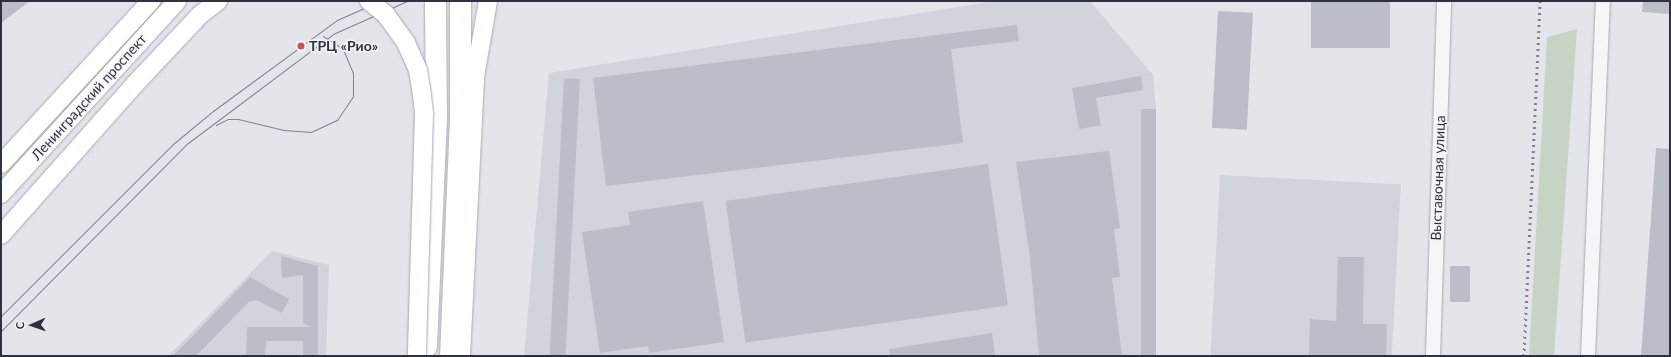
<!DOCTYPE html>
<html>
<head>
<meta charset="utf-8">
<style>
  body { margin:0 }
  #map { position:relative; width:1671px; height:357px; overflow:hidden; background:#e3e5ea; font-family:Lato,sans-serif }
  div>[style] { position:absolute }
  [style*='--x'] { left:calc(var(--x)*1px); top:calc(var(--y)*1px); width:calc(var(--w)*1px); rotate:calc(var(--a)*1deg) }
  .built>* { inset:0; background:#d2d4db; transform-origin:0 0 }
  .green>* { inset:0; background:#c7d3c5 }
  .building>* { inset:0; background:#bbbec6; transform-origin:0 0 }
  .roads { filter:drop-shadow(0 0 1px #a9abb4) drop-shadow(0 0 1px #a9abb4) }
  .minor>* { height:14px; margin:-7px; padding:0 7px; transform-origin:7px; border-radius:7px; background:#f6f6f8 }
  .major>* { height:18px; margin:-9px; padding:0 9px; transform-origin:9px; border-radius:9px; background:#fff }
  .highway>* { height:21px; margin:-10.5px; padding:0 10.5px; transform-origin:10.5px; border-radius:10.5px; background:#fff }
  .tram>* { height:1px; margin:-0.5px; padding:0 0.5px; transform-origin:0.5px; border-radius:0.5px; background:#7e8392 }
  .rail>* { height:3px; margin-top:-1.5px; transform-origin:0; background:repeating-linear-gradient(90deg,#7e8392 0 2px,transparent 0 6px) }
  .bridges { filter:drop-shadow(0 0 1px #a4a8b4) drop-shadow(0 0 1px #a4a8b4) }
  .major-bridge>* { height:18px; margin:-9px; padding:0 9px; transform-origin:9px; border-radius:9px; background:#fff }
  .dots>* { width:11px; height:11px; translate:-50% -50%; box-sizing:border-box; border:2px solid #f3f4f7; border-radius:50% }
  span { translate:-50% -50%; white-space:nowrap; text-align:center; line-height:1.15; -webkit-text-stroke:3px #f3f4f7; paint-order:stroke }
  .poi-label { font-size:14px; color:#2d3140; font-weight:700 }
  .left { translate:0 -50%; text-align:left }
  .street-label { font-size:14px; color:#2d3140 }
  .frame { position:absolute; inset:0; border:2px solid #2d3140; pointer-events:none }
  .north { position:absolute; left:12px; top:305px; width:40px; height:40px; -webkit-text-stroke:3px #f3f4f7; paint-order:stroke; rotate:268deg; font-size:11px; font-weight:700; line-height:16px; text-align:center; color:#2d3140 }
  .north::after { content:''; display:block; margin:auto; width:14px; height:18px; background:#2d3140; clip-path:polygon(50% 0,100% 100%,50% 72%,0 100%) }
</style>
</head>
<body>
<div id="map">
  <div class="built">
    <div style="clip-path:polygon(995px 1px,1090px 1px,1153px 75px,1156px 109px,1150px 356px,524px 356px,549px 73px)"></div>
    <div style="left:1220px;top:175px;width:181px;height:181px;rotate:3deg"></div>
    <div style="clip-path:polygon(272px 251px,329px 265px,326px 356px,168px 356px)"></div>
  </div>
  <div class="green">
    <div style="clip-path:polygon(1577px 29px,1554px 356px,1529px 356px,1547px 37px)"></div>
  </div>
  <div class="building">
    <div style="clip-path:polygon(1px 1px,30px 1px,1px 23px)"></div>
    <div style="left:1311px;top:1px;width:79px;height:47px"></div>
    <div style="clip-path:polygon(1643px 1px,1670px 1px,1670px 14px,1642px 12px)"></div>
    <div style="left:1218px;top:11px;width:35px;height:117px;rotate:3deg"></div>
    <div style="clip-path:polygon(1017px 25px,1019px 41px,951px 49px,963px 143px,606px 186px,593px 78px)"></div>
    <div style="clip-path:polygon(1141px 76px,1143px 90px,1096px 98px,1101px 125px,1079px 129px,1072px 88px)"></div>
    <div style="left:580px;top:79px;width:277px;height:16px;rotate:93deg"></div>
    <div style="left:1141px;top:109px;width:15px;height:247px"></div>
    <div style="clip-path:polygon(1656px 148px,1670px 149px,1670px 356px,1641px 356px)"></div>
    <div style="clip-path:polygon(1109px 151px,1120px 228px,1114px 229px,1120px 277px,1112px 278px,1122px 356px,1039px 356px,1030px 258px,1016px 162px)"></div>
    <div style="left:988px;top:164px;width:143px;height:265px;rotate:82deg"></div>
    <div style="clip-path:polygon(703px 201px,724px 342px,649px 353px,648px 346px,600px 353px,582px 232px,630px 225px,628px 212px)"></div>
    <div style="clip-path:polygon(281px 256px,318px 266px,318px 356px,303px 356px,303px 341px,266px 341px,265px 356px,246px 356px,247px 327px,311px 327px,303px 323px,303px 275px,282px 278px)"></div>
    <div style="clip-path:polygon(1338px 257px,1364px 257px,1363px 324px,1387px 324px,1386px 356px,1309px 356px,1310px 319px,1336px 321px)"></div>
    <div style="left:1450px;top:266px;width:20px;height:36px"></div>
    <div style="clip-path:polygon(250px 277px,289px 299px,282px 313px,256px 300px,249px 302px,196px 356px,173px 356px)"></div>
    <div style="clip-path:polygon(992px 333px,995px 356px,890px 356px,889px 349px)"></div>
  </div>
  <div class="roads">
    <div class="minor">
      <div style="--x:1433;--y:356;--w:355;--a:-88.2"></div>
      <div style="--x:1588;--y:356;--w:355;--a:-87.6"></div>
    </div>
    <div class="major">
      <div style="--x:1;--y:164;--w:222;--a:-47.4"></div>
      <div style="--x:1;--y:194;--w:261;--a:-47.6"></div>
      <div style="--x:1;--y:235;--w:202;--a:-48.4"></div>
      <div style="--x:135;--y:84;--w:95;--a:-46.7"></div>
      <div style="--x:200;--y:15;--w:23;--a:-38"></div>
      <div style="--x:461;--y:356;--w:279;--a:-87.1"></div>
      <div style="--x:475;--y:77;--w:77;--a:-80.3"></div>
    </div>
    <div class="highway">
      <div style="--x:426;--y:346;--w:227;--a:-87.5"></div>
      <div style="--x:436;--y:119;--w:118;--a:-90.5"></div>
      <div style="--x:450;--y:356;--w:235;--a:-87.6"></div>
      <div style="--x:460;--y:121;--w:120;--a:-90"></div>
    </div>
  </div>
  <div class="tram">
    <div style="--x:216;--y:125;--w:13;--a:-27"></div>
    <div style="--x:228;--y:119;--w:10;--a:0"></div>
    <div style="--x:238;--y:119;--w:47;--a:13.4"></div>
    <div style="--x:284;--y:130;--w:27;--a:4"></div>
    <div style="--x:311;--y:132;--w:29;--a:-25"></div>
    <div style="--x:337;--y:120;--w:29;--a:-56"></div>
    <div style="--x:353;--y:96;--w:23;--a:-90"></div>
    <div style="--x:353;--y:73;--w:26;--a:-113"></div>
    <div style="--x:343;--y:49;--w:24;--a:-147"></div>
    <div style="--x:1;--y:316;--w:243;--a:-45"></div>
    <div style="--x:173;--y:144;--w:52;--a:-39.5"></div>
    <div style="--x:213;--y:111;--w:154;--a:-36.3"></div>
    <div style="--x:337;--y:20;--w:47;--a:-23.8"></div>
    <div style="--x:1;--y:331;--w:265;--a:-45.2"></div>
    <div style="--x:188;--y:143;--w:181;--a:-36.9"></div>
    <div style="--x:333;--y:34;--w:81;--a:-24"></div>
  </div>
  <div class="rail">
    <div style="--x:1524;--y:356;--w:355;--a:-87.4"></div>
  </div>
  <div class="bridges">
    <div class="major-bridge">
      <div style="--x:369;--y:1;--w:22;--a:39"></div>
      <div style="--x:386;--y:15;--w:34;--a:54"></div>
      <div style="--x:406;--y:43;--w:30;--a:66"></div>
      <div style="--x:418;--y:70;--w:18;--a:81"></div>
      <div style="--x:421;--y:88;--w:26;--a:83"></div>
      <div style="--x:424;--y:114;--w:242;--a:91.7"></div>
    </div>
  </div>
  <div class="dots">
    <div style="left:301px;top:46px;background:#c0575a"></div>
  </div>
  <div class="poi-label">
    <span class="left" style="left:309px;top:46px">ТРЦ «Рио»</span>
  </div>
  <div class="street-label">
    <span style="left:89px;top:97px;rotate:-48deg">Ленинградский проспект</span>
    <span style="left:1438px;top:178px;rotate:-88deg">Выставочная улица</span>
  </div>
  <div class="frame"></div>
  <div class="north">С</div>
</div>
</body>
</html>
